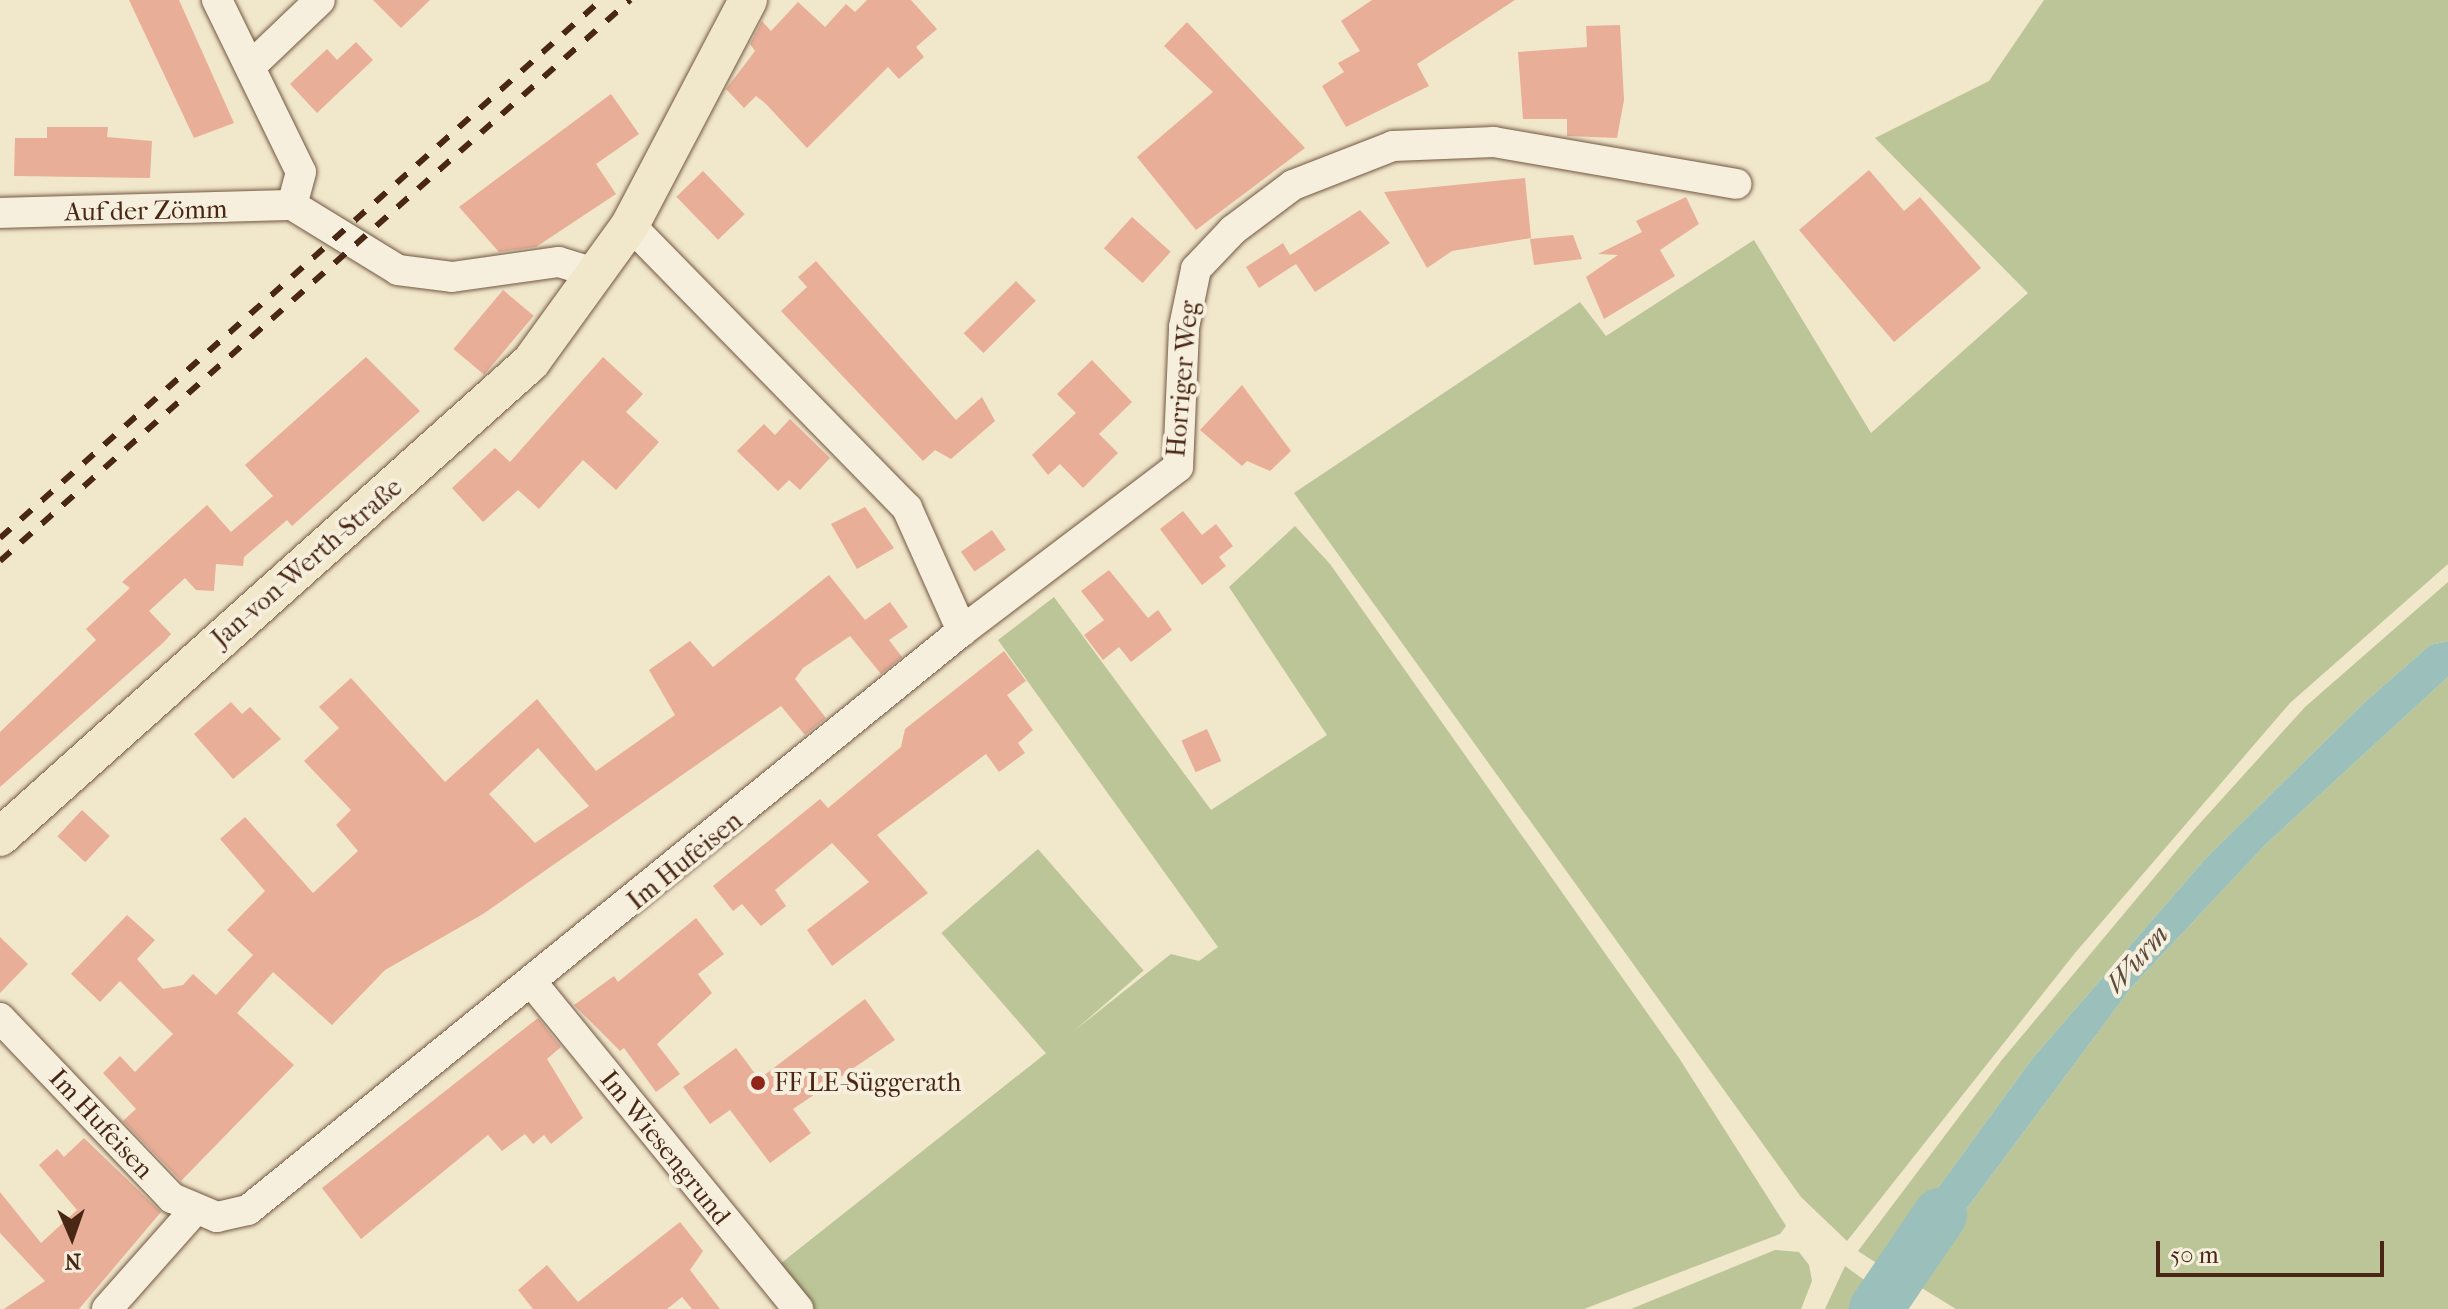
<!DOCTYPE html>
<html>
<head>
<meta charset="utf-8">
<style>
  body { margin:0 }
  #map { position:relative; width:2448px; height:1309px; overflow:hidden; background:#f1e7cb; font-family:"IM FELL French Canon",serif }
  div>[style] { position:absolute }
  [style*='--x'] { left:calc(var(--x)*1px); top:calc(var(--y)*1px); width:calc(var(--w)*1px); rotate:calc(var(--a)*1deg) }
  .green>* { inset:0; background:#bbc597; transform-origin:0 0 }
  .water>* { inset:0; background:#9bbfbb }
  .river>* { height:54px; margin:-27px; padding:0 27px; transform-origin:27px; border-radius:27px; background:#9bbfbb }
  .building>* { inset:0; background:#e9ae98; transform-origin:0 0 }
  .roads { filter:drop-shadow(0 0 2px #735742) drop-shadow(0 0 2px #735742) }
  .minor>* { height:30px; margin:-15px; padding:0 15px; transform-origin:15px; border-radius:15px; background:#f6efdd }
  .major>* { height:38px; margin:-19px; padding:0 19px; transform-origin:19px; border-radius:19px; background:#f1e7cb }
  .rail>* { height:6px; margin-top:-3px; transform-origin:0; background:repeating-linear-gradient(90deg,#492714 0 14px,transparent 0 28px) }
  .dots>* { width:22px; height:22px; translate:-50% -50%; box-sizing:border-box; border:4px solid #f6efdd; border-radius:50% }
  span { translate:-50% -50%; white-space:nowrap; text-align:center; line-height:1.15; -webkit-text-stroke:8px #f6efdd; paint-order:stroke }
  .street-label { font-size:26px; color:#492714 }
  .poi-label { font-size:26px; color:#492714 }
  .left { translate:0 -50%; text-align:left }
  .water-label { font-size:28px; color:#5e4d3e; font-style:italic }
  .north { position:absolute; left:32px; top:1197px; width:80px; height:80px; -webkit-text-stroke:6px #f6efdd; paint-order:stroke; rotate:178deg; font-size:22px; font-weight:700; line-height:32px; text-align:center; color:#492714 }
  .north::after { content:''; display:block; margin:auto; width:28px; height:36px; background:#492714; clip-path:polygon(50% 0,100% 100%,50% 72%,0 100%) }
  .scale { position:absolute; left:2156px; top:1241px; width:228px; height:36px; box-sizing:border-box; border:4px solid #492714; border-top:0; padding-left:10px; font-size:24px; line-height:28px; white-space:nowrap; color:#492714; -webkit-text-stroke:6px #f6efdd; paint-order:stroke }
</style>
</head>
<body>
<div id="map">
  <div class="green">
    <div style="clip-path:polygon(2044px 0,2448px 0,2448px 564px,2290px 703px,2075px 953px,1847px 1241px,1801px 1197px,1294px 493px,1580px 302px,1606px 336px,1754px 240px,1871px 433px,2028px 293px,1875px 138px,1989px 81px)"></div>
    <div style="clip-path:polygon(1295px 526px,1330px 564px,1679px 1058px,1786px 1226px,1780px 1234px,1584px 1309px,813px 1309px,780px 1264px,1171px 954px,1199px 961px,1218px 947px,998px 640px,1054px 597px,1211px 810px,1327px 735px,1229px 587px)"></div>
    <div style="clip-path:polygon(2448px 582px,2448px 641px,2430px 645px,2365px 702px,2206px 858px,2032px 1059px,1881px 1266px,1858px 1251px,2001px 1061px,2193px 831px,2305px 707px)"></div>
    <div style="clip-path:polygon(2448px 677px,2448px 1309px,1956px 1309px,1912px 1282px,2131px 988px,2265px 845px)"></div>
    <div style="left:1038px;top:849px;width:161px;height:128px;rotate:49deg"></div>
    <div style="clip-path:polygon(1775px 1250px,1799px 1252px,1809px 1265px,1812px 1281px,1801px 1309px,1631px 1309px)"></div>
    <div style="clip-path:polygon(1845px 1266px,1871px 1285px,1856px 1309px,1825px 1309px)"></div>
  </div>
  <div class="water">
    <div style="clip-path:polygon(2448px 641px,2448px 677px,2265px 845px,2131px 988px,1912px 1282px,1881px 1266px,2032px 1059px,2206px 858px,2365px 702px,2430px 645px)"></div>
    <div style="clip-path:polygon(1871px 1285px,1896px 1302px,1893px 1309px,1856px 1309px)"></div>
  </div>
  <div class="river">
    <div style="--x:1876;--y:1309;--w:114;--a:-55.8"></div>
  </div>
  <div class="building">
    <div style="clip-path:polygon(129px 0,179px 0,234px 123px,194px 138px)"></div>
    <div style="clip-path:polygon(373px 0,430px 0,401px 28px)"></div>
    <div style="clip-path:polygon(867px 0,911px 0,937px 29px,916px 47px,924px 57px,899px 79px,888px 67px,807px 148px,765px 103px,756px 96px,744px 108px,726px 89px,755px 51px,750px 44px,762px 21px,771px 31px,798px 2px,825px 27px,846px 4px,855px 12px)"></div>
    <div style="clip-path:polygon(1372px 0,1515px 0,1417px 64px,1429px 86px,1346px 127px,1322px 86px,1344px 72px,1338px 63px,1360px 51px,1341px 21px)"></div>
    <div style="clip-path:polygon(1187px 22px,1305px 148px,1196px 230px,1137px 157px,1213px 92px,1164px 46px)"></div>
    <div style="clip-path:polygon(1620px 25px,1624px 100px,1617px 138px,1567px 136px,1567px 119px,1523px 119px,1518px 52px,1587px 47px,1586px 26px)"></div>
    <div style="clip-path:polygon(356px 42px,373px 60px,317px 113px,290px 84px,327px 49px,337px 60px)"></div>
    <div style="clip-path:polygon(611px 94px,639px 134px,596px 164px,616px 194px,536px 247px,499px 252px,459px 207px)"></div>
    <div style="clip-path:polygon(47px 127px,108px 127px,107px 137px,152px 141px,150px 178px,14px 176px,15px 138px,47px 138px)"></div>
    <div style="clip-path:polygon(1869px 170px,1904px 211px,1920px 197px,1981px 268px,1894px 342px,1799px 230px)"></div>
    <div style="left:703px;top:171px;width:60px;height:37px;rotate:46deg"></div>
    <div style="clip-path:polygon(1525px 178px,1531px 238px,1452px 251px,1427px 268px,1384px 192px)"></div>
    <div style="clip-path:polygon(1686px 197px,1699px 224px,1660px 250px,1675px 276px,1604px 319px,1586px 277px,1618px 255px,1598px 254px,1642px 232px,1636px 221px)"></div>
    <div style="clip-path:polygon(1360px 210px,1390px 243px,1315px 292px,1296px 264px,1259px 288px,1246px 267px,1283px 243px,1290px 255px)"></div>
    <div style="left:1132px;top:217px;width:52px;height:42px;rotate:42deg"></div>
    <div style="clip-path:polygon(1573px 235px,1582px 259px,1534px 265px,1530px 239px)"></div>
    <div style="clip-path:polygon(816px 261px,956px 420px,982px 397px,995px 421px,951px 459px,935px 450px,923px 461px,781px 311px,807px 287px,798px 277px)"></div>
    <div style="left:1016px;top:281px;width:28px;height:74px;rotate:45deg"></div>
    <div style="left:503px;top:290px;width:40px;height:77px;rotate:40deg"></div>
    <div style="clip-path:polygon(366px 357px,420px 411px,292px 526px,287px 520px,244px 557px,243px 566px,216px 564px,214px 591px,196px 590px,185px 578px,149px 611px,171px 634px,164px 642px,0 787px,0 732px,96px 640px,86px 629px,130px 588px,122px 582px,207px 505px,231px 532px,273px 496px,245px 465px)"></div>
    <div style="clip-path:polygon(603px 357px,643px 394px,626px 412px,659px 442px,616px 490px,583px 460px,539px 509px,518px 490px,483px 522px,452px 488px,495px 448px,510px 462px)"></div>
    <div style="clip-path:polygon(1092px 360px,1132px 402px,1099px 434px,1118px 453px,1083px 488px,1060px 464px,1048px 475px,1032px 455px,1076px 413px,1057px 394px)"></div>
    <div style="clip-path:polygon(1242px 385px,1291px 451px,1270px 471px,1247px 461px,1242px 466px,1200px 430px)"></div>
    <div style="clip-path:polygon(790px 419px,830px 458px,800px 490px,789px 480px,778px 491px,737px 451px,764px 424px,775px 435px)"></div>
    <div style="clip-path:polygon(865px 507px,894px 548px,857px 569px,831px 524px)"></div>
    <div style="clip-path:polygon(1183px 511px,1202px 535px,1216px 524px,1233px 546px,1219px 557px,1226px 566px,1202px 585px,1160px 529px)"></div>
    <div style="left:992px;top:530px;width:24px;height:38px;rotate:55deg"></div>
    <div style="clip-path:polygon(1109px 570px,1148px 618px,1158px 610px,1172px 630px,1131px 662px,1119px 647px,1103px 660px,1084px 635px,1104px 620px,1081px 591px)"></div>
    <div style="clip-path:polygon(evenodd,829px 575px,865px 620px,890px 602px,908px 627px,889px 640px,902px 657px,881px 674px,850px 636px,803px 668px,795px 679px,826px 718px,805px 735px,781px 706px,483px 914px,385px 970px,332px 1025px,273px 972px,237px 1013px,294px 1065px,181px 1181px,123px 1121px,136px 1109px,103px 1073px,120px 1056px,135px 1072px,173px 1034px,120px 981px,100px 1002px,71px 974px,127px 915px,155px 940px,137px 959px,163px 989px,183px 985px,193px 974px,216px 995px,253px 955px,227px 930px,265px 891px,220px 839px,245px 817px,313px 893px,358px 851px,336px 825px,351px 810px,304px 761px,339px 728px,319px 707px,351px 678px,445px 782px,537px 699px,596px 771px,675px 715px,649px 670px,690px 641px,713px 667px,829px 575px,538px 748px,589px 806px,535px 843px,489px 794px,538px 748px)"></div>
    <div style="clip-path:polygon(1004px 651px,1026px 681px,1007px 695px,1033px 730px,1018px 743px,1025px 753px,999px 772px,986px 754px,877px 835px,928px 893px,832px 966px,807px 930px,869px 882px,832px 843px,775px 890px,786px 906px,761px 926px,742px 904px,733px 911px,713px 886px,820px 799px,828px 808px,901px 747px,905px 729px)"></div>
    <div style="clip-path:polygon(231px 702px,242px 714px,250px 707px,281px 739px,233px 779px,194px 734px)"></div>
    <div style="left:1207px;top:729px;width:35px;height:28px;rotate:66deg"></div>
    <div style="left:82px;top:810px;width:38px;height:36px;rotate:43deg"></div>
    <div style="clip-path:polygon(696px 918px,724px 954px,698px 974px,712px 993px,657px 1044px,680px 1074px,656px 1092px,624px 1048px,620px 1051px,574px 1005px,614px 976px,618px 982px)"></div>
    <div style="clip-path:polygon(0 937px,28px 964px,0 993px)"></div>
    <div style="clip-path:polygon(865px 999px,895px 1040px,793px 1109px,811px 1133px,770px 1163px,730px 1110px,710px 1124px,683px 1087px,736px 1048px,759px 1079px)"></div>
    <div style="clip-path:polygon(538px 1018px,561px 1047px,547px 1059px,583px 1118px,551px 1144px,544px 1135px,533px 1144px,525px 1134px,502px 1151px,488px 1135px,361px 1239px,322px 1188px)"></div>
    <div style="clip-path:polygon(84px 1138px,161px 1212px,79px 1309px,4px 1309px,45px 1281px,0 1233px,0 1192px,41px 1243px,77px 1210px,39px 1165px,57px 1149px,64px 1157px)"></div>
    <div style="clip-path:polygon(680px 1222px,703px 1251px,690px 1270px,720px 1309px,692px 1309px,682px 1297px,667px 1309px,533px 1309px,518px 1290px,547px 1265px,578px 1302px)"></div>
  </div>
  <div class="roads">
    <div class="minor">
      <div style="--x:217;--y:0;--w:191;--a:64"></div>
      <div style="--x:301;--y:172;--w:34;--a:105"></div>
      <div style="--x:251;--y:66;--w:95;--a:-43.7"></div>
      <div style="--x:292;--y:205;--w:124;--a:31.5"></div>
      <div style="--x:398;--y:270;--w:54;--a:7.4"></div>
      <div style="--x:452;--y:277;--w:108;--a:-8"></div>
      <div style="--x:559;--y:262;--w:41;--a:17.1"></div>
      <div style="--x:0;--y:213;--w:292;--a:-1.6"></div>
      <div style="--x:630;--y:225;--w:396;--a:45.6"></div>
      <div style="--x:907;--y:508;--w:135;--a:65.9"></div>
      <div style="--x:534;--y:985;--w:418;--a:50.8"></div>
      <div style="--x:0;--y:1018;--w:249;--a:46.3"></div>
      <div style="--x:172;--y:1198;--w:49;--a:22.9"></div>
      <div style="--x:217;--y:1217;--w:32;--a:-13"></div>
      <div style="--x:248;--y:1210;--w:919;--a:-39.04"></div>
      <div style="--x:962;--y:631;--w:271;--a:-37.2"></div>
      <div style="--x:1178;--y:467;--w:140;--a:-87.5"></div>
      <div style="--x:1184;--y:327;--w:59;--a:-78.3"></div>
      <div style="--x:1196;--y:269;--w:54;--a:-46.5"></div>
      <div style="--x:1233;--y:230;--w:75;--a:-36.9"></div>
      <div style="--x:1293;--y:185;--w:107;--a:-21.3"></div>
      <div style="--x:1393;--y:146;--w:101;--a:-2.3"></div>
      <div style="--x:1494;--y:142;--w:246;--a:9.8"></div>
      <div style="--x:107;--y:1309;--w:130;--a:-48.4"></div>
    </div>
    <div class="major">
      <div style="--x:0;--y:837;--w:712;--a:-41.81"></div>
      <div style="--x:531;--y:362;--w:169;--a:-54.1"></div>
      <div style="--x:630;--y:225;--w:254;--a:-62.3"></div>
    </div>
  </div>
  <div class="rail">
    <div style="--x:0;--y:538;--w:807;--a:-41.83"></div>
    <div style="--x:0;--y:561;--w:844;--a:-41.68"></div>
  </div>
  <div class="dots">
    <div style="left:758px;top:1083px;background:#8f2418"></div>
  </div>
  <div class="street-label">
    <span style="left:146px;top:211px;rotate:-1deg">Auf der Zömm</span>
    <span style="left:1183px;top:379px;rotate:-85deg">Horriger Weg</span>
    <span style="left:307px;top:563px;rotate:-41deg">Jan-von-Werth-Straße</span>
    <span style="left:685px;top:861px;rotate:-39deg">Im Hufeisen</span>
    <span style="left:101px;top:1124px;rotate:47deg">Im Hufeisen</span>
    <span style="left:665px;top:1148px;rotate:51deg">Im Wiesengrund</span>
  </div>
  <div class="poi-label">
    <span class="left" style="left:774px;top:1083px">FF LE-Süggerath</span>
  </div>
  <div class="water-label">
    <span style="left:2137px;top:959px;rotate:-49deg">Wurm</span>
  </div>
  <div class="north">N</div>
  <div class="scale">50 m</div>
</div>
</body>
</html>
